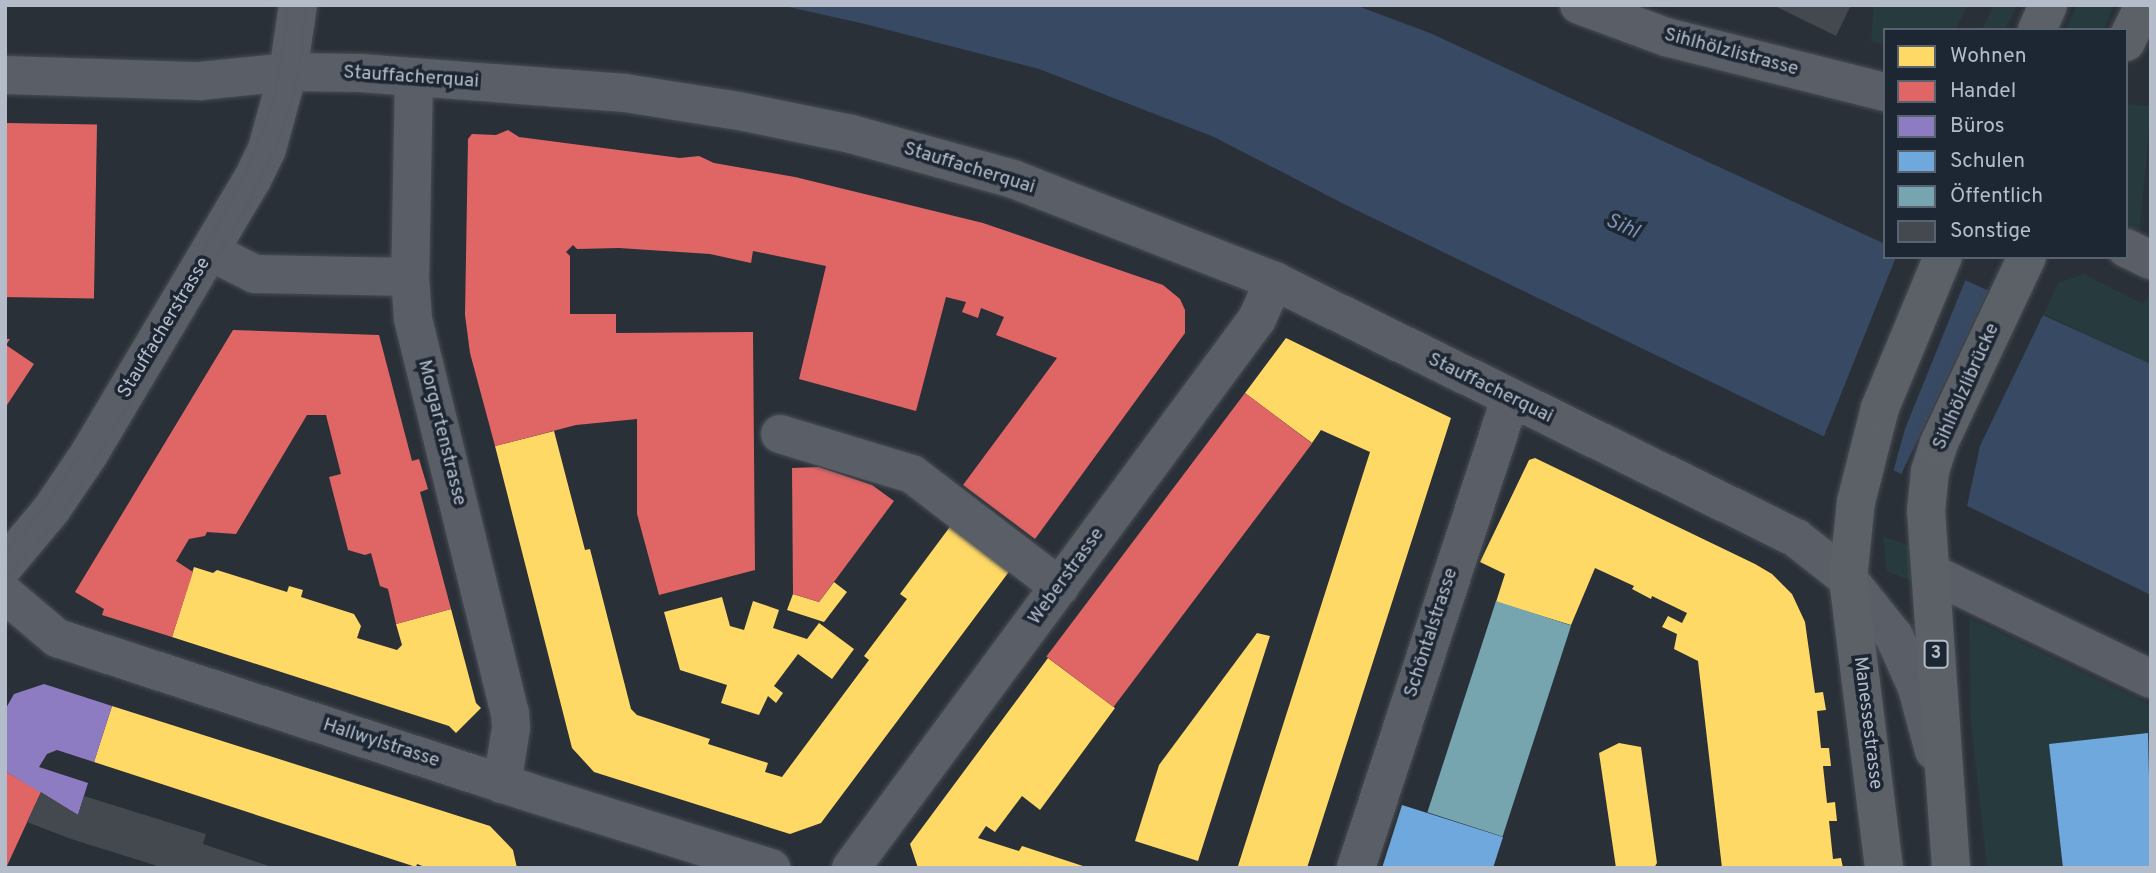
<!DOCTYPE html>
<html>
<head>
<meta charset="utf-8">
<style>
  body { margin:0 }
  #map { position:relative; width:2156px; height:873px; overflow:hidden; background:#2a3038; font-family:Overpass,sans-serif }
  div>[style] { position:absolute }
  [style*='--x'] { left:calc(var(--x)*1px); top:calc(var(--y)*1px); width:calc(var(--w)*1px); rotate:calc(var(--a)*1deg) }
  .green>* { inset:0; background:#273a3e; transform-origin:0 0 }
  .water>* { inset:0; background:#384963 }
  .pier>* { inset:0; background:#2a3038 }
  .homes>* { inset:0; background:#ffd966 }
  .shops>* { inset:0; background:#e06666; transform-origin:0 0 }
  .offices>* { inset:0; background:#8e7cc3 }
  .schools>* { inset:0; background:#6fa8dc }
  .public>* { inset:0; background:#76a5af; transform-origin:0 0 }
  .building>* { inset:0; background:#444950 }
  .roads { filter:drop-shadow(0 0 2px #484c53) drop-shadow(0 0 2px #484c53) }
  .minor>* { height:38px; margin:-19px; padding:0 19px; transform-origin:19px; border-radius:19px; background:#5a5e66 }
  .major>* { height:38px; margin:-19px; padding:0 19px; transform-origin:19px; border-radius:19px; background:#5c6168 }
  .tram>* { height:2px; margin:-1px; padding:0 1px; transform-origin:1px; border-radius:1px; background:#595d64 }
  .rail>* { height:8px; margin-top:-4px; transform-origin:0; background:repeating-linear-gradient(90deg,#1d2633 0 16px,#595d64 0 32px); box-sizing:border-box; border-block:2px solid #595d64 }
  span { translate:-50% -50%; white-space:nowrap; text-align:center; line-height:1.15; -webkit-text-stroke:7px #1d2633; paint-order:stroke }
  .shield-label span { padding:2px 5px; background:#1d2633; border:2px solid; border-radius:5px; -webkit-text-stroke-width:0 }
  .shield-label { font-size:18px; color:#b4bcc9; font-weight:700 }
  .street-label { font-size:19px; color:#b4bcc9 }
  .water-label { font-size:21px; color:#7c92b1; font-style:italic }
  .frame { position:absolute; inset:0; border:7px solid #b4bcc9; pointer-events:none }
  .legend { position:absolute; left:1883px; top:28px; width:245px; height:231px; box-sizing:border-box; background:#1d2633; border:2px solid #59626f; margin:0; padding:9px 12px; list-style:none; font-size:21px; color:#b4bcc9 }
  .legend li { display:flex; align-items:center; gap:14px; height:35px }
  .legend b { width:35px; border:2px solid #59626f }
</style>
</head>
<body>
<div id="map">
  <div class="green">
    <div style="clip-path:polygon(1874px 5px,1964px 5px,1967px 6px,1955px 30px,1885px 30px,1885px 45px,1871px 41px)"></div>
    <div style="clip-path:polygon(1994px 5px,2017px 5px,2005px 30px,1982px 30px)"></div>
    <div style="clip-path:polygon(2077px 5px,2114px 5px,2104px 30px,2065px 30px)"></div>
    <div style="left:2126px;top:104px;width:25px;height:124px;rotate:5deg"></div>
    <div style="clip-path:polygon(2084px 274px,2143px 304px,2151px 290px,2151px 364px,2044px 314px,2058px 283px)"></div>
    <div style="clip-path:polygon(1883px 536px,1917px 549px,1920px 574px,1911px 581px,1887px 571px)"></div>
    <div style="clip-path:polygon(1969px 618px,2151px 705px,2151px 734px,2049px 744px,2063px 868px,1987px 868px,1971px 721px)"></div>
  </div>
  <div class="water">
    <div style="clip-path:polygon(780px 5px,1355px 5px,1430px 33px,1885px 244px,1885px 257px,1914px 257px,2151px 364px,2151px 595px,1344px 204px,1214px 137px,1039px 69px,865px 24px)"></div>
  </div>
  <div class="pier">
    <div style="clip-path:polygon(1896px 257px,1923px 257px,1967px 276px,1905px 429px,1892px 476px,1822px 441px)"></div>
    <div style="clip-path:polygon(1990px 287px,2045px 311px,1980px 446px,1966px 511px,1899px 479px)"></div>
  </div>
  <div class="homes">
    <div style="clip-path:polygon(1286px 338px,1451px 418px,1307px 868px,1242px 868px,1238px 866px,1370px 452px,1321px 430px,1312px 443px,1245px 393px)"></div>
    <div style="clip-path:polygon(554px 431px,585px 550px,590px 549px,631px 709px,637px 715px,710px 739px,708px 744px,768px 763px,765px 772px,782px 777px,869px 660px,864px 656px,907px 599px,900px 594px,952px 524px,1011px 569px,821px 823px,790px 834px,594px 772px,572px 748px,495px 446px)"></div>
    <div style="clip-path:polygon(1535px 458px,1755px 564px,1772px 574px,1792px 594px,1805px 622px,1815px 693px,1823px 692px,1826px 710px,1817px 711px,1821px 748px,1829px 748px,1831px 766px,1823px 766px,1827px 803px,1835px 802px,1837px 821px,1829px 821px,1833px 859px,1841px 858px,1843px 868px,1722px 868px,1698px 661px,1674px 649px,1677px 634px,1662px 627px,1668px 616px,1682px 623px,1687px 613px,1652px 596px,1651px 599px,1632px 589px,1634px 586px,1595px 568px,1571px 625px,1496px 602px,1505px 574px,1480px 562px,1529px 460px)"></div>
    <div style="clip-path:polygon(194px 567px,213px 573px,217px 570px,287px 592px,289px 586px,303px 590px,301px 597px,354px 614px,361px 626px,357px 638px,397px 650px,402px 645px,396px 624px,451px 609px,476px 703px,481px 708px,456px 733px,449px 726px,172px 637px)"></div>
    <div style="clip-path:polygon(834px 582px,847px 592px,824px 622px,787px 610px,793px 594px,819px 602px)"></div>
    <div style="clip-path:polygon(722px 597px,730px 626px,744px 630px,753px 601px,779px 610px,773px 628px,807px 639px,819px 623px,854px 649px,832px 679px,798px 654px,774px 686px,783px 693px,776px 703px,768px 696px,759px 715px,721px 703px,727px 685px,680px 670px,664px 612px)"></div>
    <div style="clip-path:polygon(1257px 633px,1270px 636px,1198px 861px,1135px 841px,1159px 765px)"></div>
    <div style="clip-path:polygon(1048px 658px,1115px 708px,1040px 810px,1022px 796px,995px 832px,986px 826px,978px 838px,1019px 851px,1022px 846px,1089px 868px,918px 868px,910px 844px)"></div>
    <div style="clip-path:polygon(112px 706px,490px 826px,513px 850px,517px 868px,428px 868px,417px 864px,416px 867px,94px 762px)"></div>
    <div style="clip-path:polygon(1619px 743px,1641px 747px,1657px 863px,1654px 868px,1616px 868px,1599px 753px)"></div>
  </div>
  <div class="shops">
    <div style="left:5px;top:123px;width:92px;height:174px;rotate:1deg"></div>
    <div style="clip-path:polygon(508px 130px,519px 137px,680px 158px,699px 156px,714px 163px,795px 177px,983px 223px,1163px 285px,1180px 299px,1185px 310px,1185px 333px,1035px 539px,963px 485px,1057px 358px,996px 335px,1004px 317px,981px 308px,978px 318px,962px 312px,966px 302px,946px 297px,916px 411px,799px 379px,826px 266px,753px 251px,751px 263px,710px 254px,619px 248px,577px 249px,573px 245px,566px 252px,570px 256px,570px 314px,616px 314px,616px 333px,753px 332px,755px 570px,659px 595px,637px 514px,637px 419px,576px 425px,495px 446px,470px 353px,465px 315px,468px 139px,472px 134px,496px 135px)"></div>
    <div style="clip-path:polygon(233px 330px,379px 335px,412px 461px,419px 459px,428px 489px,420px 492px,451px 609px,396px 624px,388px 589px,380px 586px,371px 553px,365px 555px,348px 550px,329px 477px,341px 474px,326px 415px,307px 415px,236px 534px,207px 532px,205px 536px,189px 539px,176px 561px,193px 572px,172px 637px,102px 615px,104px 609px,75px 592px)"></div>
    <div style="clip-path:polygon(5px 339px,10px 339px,6px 345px,34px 364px,5px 408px)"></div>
    <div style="left:1245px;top:393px;width:84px;height:330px;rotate:37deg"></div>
    <div style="clip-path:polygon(819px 467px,872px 485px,894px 501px,819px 602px,793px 594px,792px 468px)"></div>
    <div style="clip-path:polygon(5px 771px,41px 792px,6px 868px,5px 868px)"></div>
  </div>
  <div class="offices">
    <div style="clip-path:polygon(44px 684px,112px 706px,94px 762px,57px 750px,47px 754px,39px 767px,88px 783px,78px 815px,5px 771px,5px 710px,14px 694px)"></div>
  </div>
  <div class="schools">
    <div style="clip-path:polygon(2148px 733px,2151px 868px,2063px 868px,2049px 744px)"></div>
    <div style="clip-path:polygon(1402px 805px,1503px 837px,1493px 868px,1382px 868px)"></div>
  </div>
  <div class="public">
    <div style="left:1496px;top:601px;width:79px;height:222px;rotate:18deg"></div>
  </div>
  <div class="building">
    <div style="clip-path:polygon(1773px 5px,1851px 5px,1836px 36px)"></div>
    <div style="clip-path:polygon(41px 792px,78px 815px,84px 796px,206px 834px,203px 844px,275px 868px,164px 868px,71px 839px,27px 822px)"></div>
  </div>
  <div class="roads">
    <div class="minor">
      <div style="--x:1579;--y:5;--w:93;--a:20.2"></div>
      <div style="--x:1666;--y:37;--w:226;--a:14.1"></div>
      <div style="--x:5;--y:75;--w:195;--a:1.8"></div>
      <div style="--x:200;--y:81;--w:88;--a:-5.8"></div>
      <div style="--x:288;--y:72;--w:72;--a:0.8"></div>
      <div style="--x:360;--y:73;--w:266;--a:4.3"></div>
      <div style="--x:625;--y:93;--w:115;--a:9"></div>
      <div style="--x:739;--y:111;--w:114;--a:11.6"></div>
      <div style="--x:851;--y:134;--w:168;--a:15.5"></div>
      <div style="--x:1013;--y:179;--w:280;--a:21.3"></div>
      <div style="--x:1274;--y:281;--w:582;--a:26.21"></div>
      <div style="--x:1796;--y:538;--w:66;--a:38.3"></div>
      <div style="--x:1848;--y:579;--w:73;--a:51.1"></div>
      <div style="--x:1894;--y:636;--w:57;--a:66.1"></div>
      <div style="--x:1917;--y:688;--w:65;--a:74.9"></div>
      <div style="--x:414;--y:77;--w:200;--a:91.1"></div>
      <div style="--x:410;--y:277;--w:42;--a:85.9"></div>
      <div style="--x:413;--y:319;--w:406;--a:76.2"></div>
      <div style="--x:510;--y:713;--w:15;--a:86"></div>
      <div style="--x:511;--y:728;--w:57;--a:99.1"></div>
      <div style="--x:2126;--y:248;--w:28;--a:26"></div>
      <div style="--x:211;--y:252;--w:49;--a:26.6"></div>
      <div style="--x:255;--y:274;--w:155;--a:1.1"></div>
      <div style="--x:780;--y:434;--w:138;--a:16.9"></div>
      <div style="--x:912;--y:474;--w:186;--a:37.4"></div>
      <div style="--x:5;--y:565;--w:72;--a:-50.1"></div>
      <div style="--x:51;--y:510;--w:68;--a:-55.8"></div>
      <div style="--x:89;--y:454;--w:319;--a:-59.3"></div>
      <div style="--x:252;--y:180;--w:34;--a:-64"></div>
      <div style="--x:267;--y:149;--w:80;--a:-74.7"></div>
      <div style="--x:288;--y:72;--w:68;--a:-81.5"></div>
      <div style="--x:1931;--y:573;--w:244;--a:25.7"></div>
      <div style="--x:5;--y:594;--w:68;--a:40.2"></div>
      <div style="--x:57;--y:638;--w:496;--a:18.1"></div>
      <div style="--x:528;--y:792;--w:255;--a:17.4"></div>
      <div style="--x:851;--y:868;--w:683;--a:-53.52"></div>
      <div style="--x:1257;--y:319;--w:42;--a:-65.9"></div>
      <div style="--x:1356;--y:868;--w:494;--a:-71.8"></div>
    </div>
    <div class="major">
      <div style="--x:2037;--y:30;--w:27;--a:-66"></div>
      <div style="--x:2126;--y:42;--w:41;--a:-64.1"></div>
      <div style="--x:1884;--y:868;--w:291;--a:-97.1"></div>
      <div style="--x:1848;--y:579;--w:77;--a:-84.1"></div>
      <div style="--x:1856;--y:502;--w:97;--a:-75.7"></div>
      <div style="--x:1880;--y:408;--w:164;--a:-67.4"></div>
      <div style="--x:1951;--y:868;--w:358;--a:-94"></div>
      <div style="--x:1926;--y:511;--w:40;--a:-84.3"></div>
      <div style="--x:1930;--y:471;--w:29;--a:-72"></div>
      <div style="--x:1939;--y:443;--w:206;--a:-64.7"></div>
    </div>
  </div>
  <div class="tram">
    <div style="--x:5;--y:554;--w:70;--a:-50.2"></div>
    <div style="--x:50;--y:500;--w:56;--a:-56.6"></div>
    <div style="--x:81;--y:453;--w:239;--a:-58.7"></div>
    <div style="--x:205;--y:249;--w:86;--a:-61.7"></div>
    <div style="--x:246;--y:173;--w:82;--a:-69.4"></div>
    <div style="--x:275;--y:96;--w:92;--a:-81.3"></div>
    <div style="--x:5;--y:578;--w:64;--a:-47.5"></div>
    <div style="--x:48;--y:531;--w:48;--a:-54.3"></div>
    <div style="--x:76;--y:492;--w:329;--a:-59.1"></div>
    <div style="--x:245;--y:210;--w:68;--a:-63.8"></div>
    <div style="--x:275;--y:149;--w:51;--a:-70.5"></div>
    <div style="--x:292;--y:101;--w:50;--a:-78.5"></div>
    <div style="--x:302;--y:52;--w:47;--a:-86.3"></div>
  </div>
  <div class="rail">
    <div style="--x:2150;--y:5;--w:1;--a:0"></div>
  </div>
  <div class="shield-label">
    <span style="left:1936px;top:654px">3</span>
  </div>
  <div class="street-label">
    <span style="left:1731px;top:53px;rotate:15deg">Sihlhölzlistrasse</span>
    <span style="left:411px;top:78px;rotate:4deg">Stauffacherquai</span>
    <span style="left:969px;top:169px;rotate:17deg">Stauffacherquai</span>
    <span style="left:165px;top:328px;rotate:-59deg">Stauffacherstrasse</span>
    <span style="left:1967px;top:387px;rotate:-66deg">Sihlhölzlibrücke</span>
    <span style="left:1490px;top:389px;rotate:26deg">Stauffacherquai</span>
    <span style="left:441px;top:433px;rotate:76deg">Morgartenstrasse</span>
    <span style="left:1067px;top:577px;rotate:-54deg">Weberstrasse</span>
    <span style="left:1432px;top:633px;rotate:-72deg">Schöntalstrasse</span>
    <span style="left:1867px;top:723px;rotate:83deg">Manessestrasse</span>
    <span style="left:381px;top:744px;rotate:18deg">Hallwylstrasse</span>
  </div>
  <div class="water-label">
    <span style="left:1622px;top:227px;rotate:24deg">Sihl</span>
  </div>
  <div class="frame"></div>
  <ul class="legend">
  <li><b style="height:19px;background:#ffd966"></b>Wohnen</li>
  <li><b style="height:19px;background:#e06666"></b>Handel</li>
  <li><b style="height:19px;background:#8e7cc3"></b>Büros</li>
  <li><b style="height:19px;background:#6fa8dc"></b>Schulen</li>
  <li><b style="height:19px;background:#76a5af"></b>Öffentlich</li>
  <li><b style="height:19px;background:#444950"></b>Sonstige</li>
  </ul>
</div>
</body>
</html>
